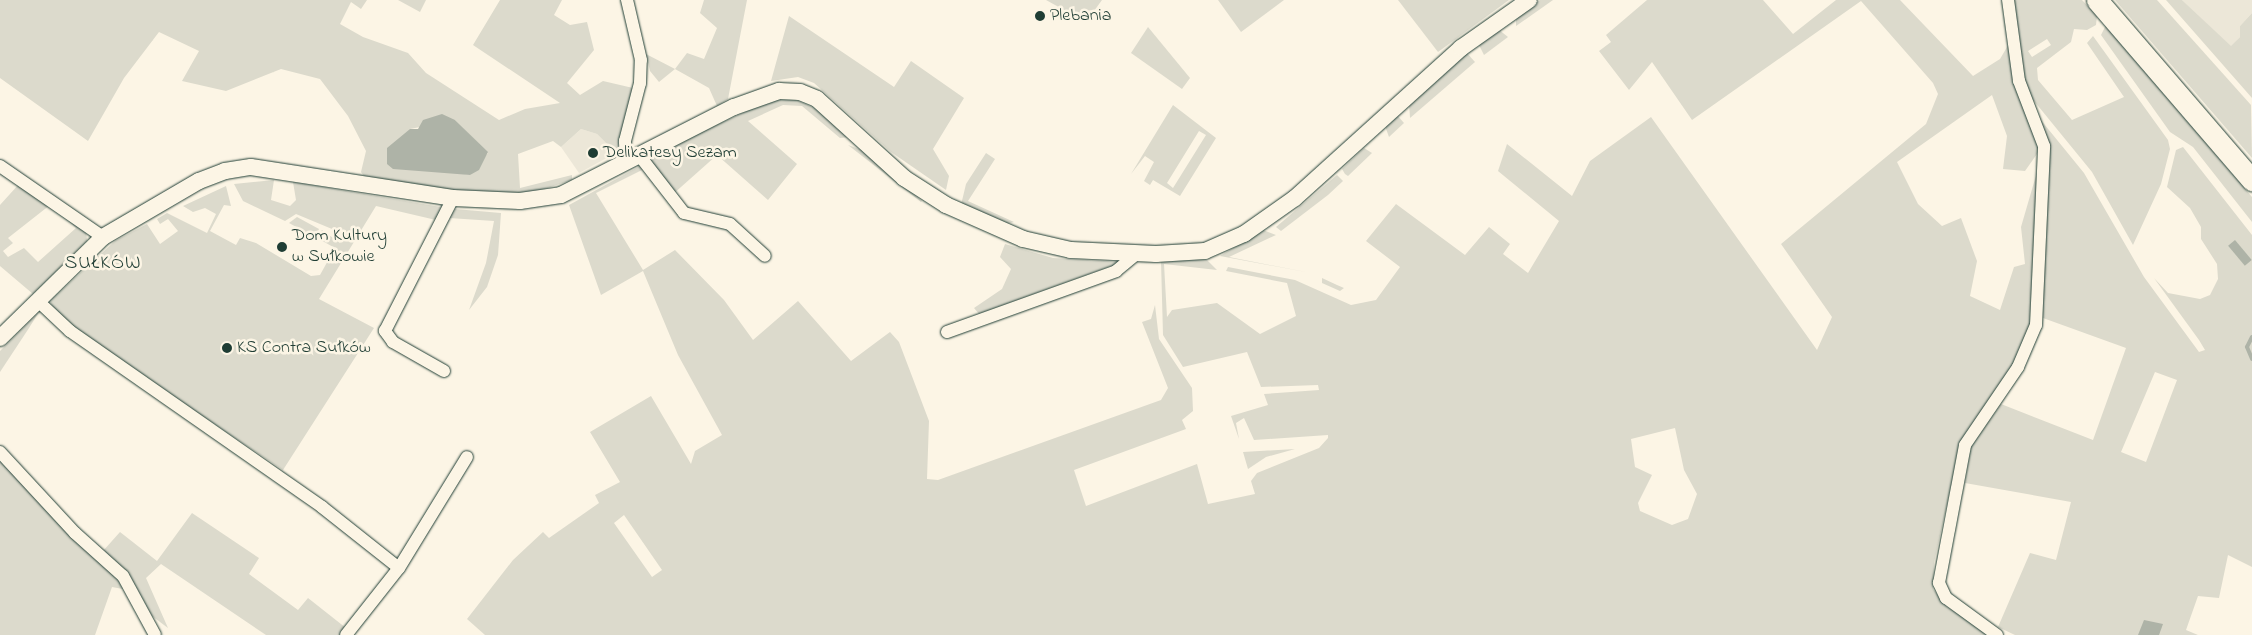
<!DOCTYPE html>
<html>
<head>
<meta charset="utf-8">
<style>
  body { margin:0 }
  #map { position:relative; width:2252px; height:635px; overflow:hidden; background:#fcf5e5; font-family:"Indie Flower",sans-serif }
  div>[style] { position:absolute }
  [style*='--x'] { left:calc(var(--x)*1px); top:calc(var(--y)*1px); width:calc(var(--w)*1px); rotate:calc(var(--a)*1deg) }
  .built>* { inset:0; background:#ece7d8 }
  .green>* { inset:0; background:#dcdacc }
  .water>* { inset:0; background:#aeb3a7; transform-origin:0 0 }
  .stream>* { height:4px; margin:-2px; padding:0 2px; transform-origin:2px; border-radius:2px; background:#aeb3a7 }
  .roads { filter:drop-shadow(0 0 1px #1f3d34) drop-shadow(0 0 1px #1f3d34) }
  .minor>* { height:12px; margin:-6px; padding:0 6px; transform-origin:6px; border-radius:6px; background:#fcf5e5 }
  .tertiary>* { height:16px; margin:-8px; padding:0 8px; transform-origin:8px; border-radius:8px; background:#fcf5e5 }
  .primary>* { height:21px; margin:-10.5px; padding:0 10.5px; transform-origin:10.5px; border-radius:10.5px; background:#fcf5e5 }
  .dots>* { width:14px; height:14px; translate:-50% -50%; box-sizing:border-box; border:2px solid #fcf5e5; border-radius:50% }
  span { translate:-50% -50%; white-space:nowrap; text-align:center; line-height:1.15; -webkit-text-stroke:5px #fcf5e5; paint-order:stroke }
  .poi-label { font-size:18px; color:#1f3d34 }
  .left { translate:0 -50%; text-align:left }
  .quarter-label { font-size:20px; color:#1f3d34; letter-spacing:1px }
</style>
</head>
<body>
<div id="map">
  <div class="built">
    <div style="clip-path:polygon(2182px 0,2252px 0,2252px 13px,2240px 26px,2240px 37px,2231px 47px)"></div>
    <div style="clip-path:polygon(581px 129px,597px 134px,616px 153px,579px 173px,561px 147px)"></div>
  </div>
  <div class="green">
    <div style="clip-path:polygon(evenodd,0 0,367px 0,361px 9px,351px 2px,340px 24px,363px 37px,408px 53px,426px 73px,499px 120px,525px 109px,560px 103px,473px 45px,500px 0,562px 0,554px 15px,570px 25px,587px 22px,594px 50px,567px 83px,580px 95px,603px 81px,633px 88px,616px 153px,597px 134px,581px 129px,561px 147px,553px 141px,518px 154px,520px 188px,572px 175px,572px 180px,535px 192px,469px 194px,364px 176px,361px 172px,366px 151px,348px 116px,320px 79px,281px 69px,226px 91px,182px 81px,199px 51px,159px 32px,124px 78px,88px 141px,0 78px,0 0,455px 120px,488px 153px,470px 175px,442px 170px,410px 129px,455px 120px)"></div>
    <div style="clip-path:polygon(398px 0,426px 0,420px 12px)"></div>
    <div style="clip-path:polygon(704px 0,747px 0,728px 99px,717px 106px,709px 88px,675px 69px,659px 82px,650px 71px,646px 54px,675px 69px,687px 53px,704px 59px,717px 28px,700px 13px)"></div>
    <div style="clip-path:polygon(1046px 0,1102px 0,1086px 22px)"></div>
    <div style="clip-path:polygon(1218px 0,1284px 0,1241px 32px)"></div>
    <div style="clip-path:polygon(1398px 0,1509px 0,1438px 52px)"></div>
    <div style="clip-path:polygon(1540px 0,1553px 0,1516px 26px,1516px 17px)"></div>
    <div style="clip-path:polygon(evenodd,1647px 0,1763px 0,1793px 34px,1836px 0,1900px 0,1973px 76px,2000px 59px,2010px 42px,2039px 151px,2025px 171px,2003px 169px,2007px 136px,1992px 95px,1897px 162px,1918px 204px,1942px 226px,1961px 218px,1977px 261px,1970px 296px,2000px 310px,2014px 267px,2025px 264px,2021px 227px,2037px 172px,2034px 319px,2016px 361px,1959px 450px,1934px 563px,1933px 589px,1947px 607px,1992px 635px,485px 635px,467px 619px,513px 560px,543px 532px,549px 538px,599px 503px,595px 495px,620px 482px,590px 432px,651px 396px,691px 464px,695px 451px,722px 435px,678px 355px,643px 271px,601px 295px,569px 205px,640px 166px,644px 169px,596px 193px,643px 270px,675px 250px,724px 300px,753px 340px,798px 301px,851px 361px,890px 332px,899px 342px,929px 421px,927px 479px,938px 480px,1161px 400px,1168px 388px,1142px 322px,1151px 319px,1155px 305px,1159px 339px,1192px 388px,1193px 411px,1182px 420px,1186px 429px,1074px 470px,1086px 506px,1197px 464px,1208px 504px,1255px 494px,1251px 481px,1257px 473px,1319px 448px,1328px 438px,1328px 435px,1254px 440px,1244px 418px,1236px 423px,1239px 439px,1231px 416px,1268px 405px,1264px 394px,1319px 390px,1318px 385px,1261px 387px,1247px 352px,1183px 367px,1163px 335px,1161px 261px,1195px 258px,1207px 260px,1217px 270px,1164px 264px,1167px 317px,1172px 310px,1217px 303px,1260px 334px,1296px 316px,1287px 283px,1226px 271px,1228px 267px,1295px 280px,1351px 305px,1376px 300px,1400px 267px,1366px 241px,1396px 204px,1465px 255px,1489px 227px,1510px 244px,1503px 254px,1528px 273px,1559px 221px,1498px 171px,1507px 144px,1572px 196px,1590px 161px,1651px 117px,1817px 350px,1832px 317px,1781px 244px,1926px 124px,1938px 94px,1933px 83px,1861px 1px,1692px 120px,1652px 62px,1629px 90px,1599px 51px,1611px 42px,1606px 35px,1647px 0,1675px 428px,1684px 470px,1697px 494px,1688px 519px,1672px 525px,1640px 511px,1638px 503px,1652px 475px,1635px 467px,1631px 439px,1675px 428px,1647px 0,624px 515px,662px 570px,652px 577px,614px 523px,624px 515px)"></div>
    <div style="clip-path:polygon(evenodd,2013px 0,2082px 0,2097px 16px,2096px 25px,2087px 30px,2074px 29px,2071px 42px,2037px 68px,2038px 80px,2072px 120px,2124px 97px,2087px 43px,2093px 36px,2168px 140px,2170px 149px,2161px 184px,2133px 245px,2092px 172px,2030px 96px,2018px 58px,2013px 0,2047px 39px,2051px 45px,2032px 57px,2028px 51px,2047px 39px)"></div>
    <div style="clip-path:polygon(2115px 0,2157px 0,2251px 105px,2252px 158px)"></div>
    <div style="clip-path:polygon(2166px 0,2182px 0,2231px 46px,2240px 37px,2240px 26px,2252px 13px,2252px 98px)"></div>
    <div style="clip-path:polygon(789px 16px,894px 87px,911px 61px,964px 98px,933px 149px,949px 176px,946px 190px,891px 152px,814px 83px,798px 77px,771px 81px)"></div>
    <div style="clip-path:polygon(2106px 25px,2252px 197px,2252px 222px,2193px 147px,2170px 132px,2101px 35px)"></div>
    <div style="clip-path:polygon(1148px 27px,1190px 78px,1182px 89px,1131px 53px)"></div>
    <div style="clip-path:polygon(1498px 29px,1508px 37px,1484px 55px,1478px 43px)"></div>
    <div style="clip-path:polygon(1466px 52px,1475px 62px,1410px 118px,1409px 103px)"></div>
    <div style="clip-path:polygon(789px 97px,824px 112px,851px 137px,840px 138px,802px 106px,783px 105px,748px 121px,797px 164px,768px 200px,717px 155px,672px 195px,648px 163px,651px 155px,769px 101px)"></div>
    <div style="clip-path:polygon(evenodd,1173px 105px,1216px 138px,1180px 196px,1153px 180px,1150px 185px,1144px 181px,1154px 162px,1145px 156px,1131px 174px,1173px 105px,1199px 131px,1206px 135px,1173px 188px,1167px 183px,1199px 131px)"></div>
    <div style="clip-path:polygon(1397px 115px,1404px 123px,1389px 137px,1385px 126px)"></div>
    <div style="clip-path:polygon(evenodd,2040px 119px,2084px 173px,2144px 277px,2199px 352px,2205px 350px,2199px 340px,2154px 278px,2168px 293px,2200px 299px,2210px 295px,2218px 279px,2217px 264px,2201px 239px,2201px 227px,2190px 208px,2167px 187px,2176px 150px,2183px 147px,2252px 235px,2252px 567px,2228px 555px,2219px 598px,2198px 596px,2186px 630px,2198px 635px,2015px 635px,1998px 627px,2030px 553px,2056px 560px,2071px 502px,1965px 483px,1971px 447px,2001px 404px,2093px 440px,2126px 348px,2043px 318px,2040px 119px,2155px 372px,2177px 380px,2146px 462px,2121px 452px,2155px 372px)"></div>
    <div style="clip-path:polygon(848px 145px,867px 152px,922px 201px,921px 202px)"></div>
    <div style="clip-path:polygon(1364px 148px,1372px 153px,1348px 176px,1345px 174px,1342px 169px)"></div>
    <div style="clip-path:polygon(986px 153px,995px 159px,968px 201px,1014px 222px,1006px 224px,961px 205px,966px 184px)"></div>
    <div style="clip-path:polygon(1337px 175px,1343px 181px,1328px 195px,1281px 231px,1276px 227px)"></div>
    <div style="clip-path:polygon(274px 180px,271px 200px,290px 206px,296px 200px,293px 182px,441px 207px,436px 220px,376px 206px,319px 299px,374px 328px,283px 470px,104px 350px,56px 314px,50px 301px,115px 241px,147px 224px,160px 244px,178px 231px,168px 219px,160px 224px,157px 219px,167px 213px,207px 233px,216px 214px,205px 208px,193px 212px,183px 206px,226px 186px,231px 206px,224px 205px,210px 231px,236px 245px,240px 238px,256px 243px,311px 276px,320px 275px,335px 248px,317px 238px,322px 230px,340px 243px,344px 234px,296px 214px,285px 221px,243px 201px,234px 184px)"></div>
    <div style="clip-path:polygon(19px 184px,50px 205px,8px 238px,13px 243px,3px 251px,8px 257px,24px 248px,38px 262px,76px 228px,62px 214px,86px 230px,87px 241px,33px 294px,0 266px,0 205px)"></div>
    <div style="clip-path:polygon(455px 209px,501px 213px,498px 255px,487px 287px,469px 310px,486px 263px,494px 221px,449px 218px)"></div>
    <div style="clip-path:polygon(297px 217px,319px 229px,315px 237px,289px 223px)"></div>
    <div style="clip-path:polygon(1263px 230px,1276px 235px,1229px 257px,1311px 273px,1220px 256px)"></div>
    <div style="clip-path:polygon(1005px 244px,1053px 258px,1122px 262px,979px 314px,974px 308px,1002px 289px,1011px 269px,1000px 257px)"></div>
    <div style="clip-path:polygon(1322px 278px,1337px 285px,1344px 288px,1340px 291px,1322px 283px)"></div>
    <div style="clip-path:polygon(39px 312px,29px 328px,0 372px,0 351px)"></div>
    <div style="clip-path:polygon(1295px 449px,1266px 457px,1248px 469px,1243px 452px)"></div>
    <div style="clip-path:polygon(0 457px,128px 590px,112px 587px,95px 635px,0 635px)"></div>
    <div style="clip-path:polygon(192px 513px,259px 558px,249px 574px,298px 610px,308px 598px,346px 628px,341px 635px,266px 635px,161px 564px,146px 578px,168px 628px,152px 616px,135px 585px,103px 551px,120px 532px,157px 561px)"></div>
  </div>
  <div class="water">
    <div style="clip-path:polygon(442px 114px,455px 120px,488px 152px,479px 170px,470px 175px,393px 169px,387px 164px,387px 148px,410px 129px,418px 129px,423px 120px)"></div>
    <div style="left:2235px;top:240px;width:26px;height:9px;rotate:50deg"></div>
    <div style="clip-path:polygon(2144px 620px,2163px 624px,2159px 635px,2138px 635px)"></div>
  </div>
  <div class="stream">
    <div style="--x:2252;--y:337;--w:11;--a:117"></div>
    <div style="--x:2247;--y:347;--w:13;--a:67"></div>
  </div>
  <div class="roads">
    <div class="minor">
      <div style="--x:639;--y:155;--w:73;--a:52.2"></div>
      <div style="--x:684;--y:213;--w:47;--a:13.4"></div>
      <div style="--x:730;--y:224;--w:47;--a:42.4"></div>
      <div style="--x:626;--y:162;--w:21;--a:-93"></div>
      <div style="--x:625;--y:141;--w:60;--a:-75.5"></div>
      <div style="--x:640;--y:83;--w:23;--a:-88"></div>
      <div style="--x:641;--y:60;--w:62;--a:-103.1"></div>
      <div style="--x:0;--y:166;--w:125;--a:34.6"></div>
      <div style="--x:38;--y:301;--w:44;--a:43.2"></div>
      <div style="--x:70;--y:331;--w:307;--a:34.9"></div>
      <div style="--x:322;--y:507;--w:98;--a:38.4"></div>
      <div style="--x:947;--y:332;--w:180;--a:-19.8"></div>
      <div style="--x:1116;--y:271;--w:26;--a:-40"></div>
      <div style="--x:444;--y:371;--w:59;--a:-150.4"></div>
      <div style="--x:393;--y:342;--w:14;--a:-126"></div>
      <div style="--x:385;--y:331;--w:149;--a:-62.9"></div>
      <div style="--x:0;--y:452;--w:110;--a:47.2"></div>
      <div style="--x:75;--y:533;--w:64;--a:41.9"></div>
      <div style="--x:123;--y:576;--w:67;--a:61.5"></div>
      <div style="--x:346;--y:635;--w:85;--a:-51.7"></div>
      <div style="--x:399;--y:568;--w:130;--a:-58.5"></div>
      <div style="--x:1997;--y:635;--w:63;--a:-144"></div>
      <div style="--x:1946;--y:598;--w:17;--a:-115"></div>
      <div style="--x:1939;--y:583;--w:140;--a:-79.3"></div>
      <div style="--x:1965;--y:445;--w:94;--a:-55.8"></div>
      <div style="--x:2018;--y:367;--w:46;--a:-66.8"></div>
      <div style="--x:2036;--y:325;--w:179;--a:-87.4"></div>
      <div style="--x:2044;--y:146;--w:70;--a:-111"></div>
      <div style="--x:2019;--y:81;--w:82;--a:-97.7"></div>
    </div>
    <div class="tertiary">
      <div style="--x:0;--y:338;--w:144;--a:-44.4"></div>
      <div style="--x:103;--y:237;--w:111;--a:-30.3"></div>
      <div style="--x:199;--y:181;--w:28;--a:-21"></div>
      <div style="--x:225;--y:171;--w:26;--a:-9"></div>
      <div style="--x:251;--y:167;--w:204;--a:8.7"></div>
      <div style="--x:453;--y:198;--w:67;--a:2.6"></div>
      <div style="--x:520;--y:201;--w:41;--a:-8.3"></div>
      <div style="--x:561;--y:195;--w:194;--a:-27"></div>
      <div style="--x:734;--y:107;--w:48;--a:-19.6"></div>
      <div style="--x:779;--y:91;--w:21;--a:3"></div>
      <div style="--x:800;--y:92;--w:18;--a:22"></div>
      <div style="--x:817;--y:99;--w:118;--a:42.2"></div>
      <div style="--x:904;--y:178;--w:50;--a:32.7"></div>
      <div style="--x:946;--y:205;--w:84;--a:23.8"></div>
      <div style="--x:1023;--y:239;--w:49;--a:12.9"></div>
      <div style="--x:1071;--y:250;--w:85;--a:2.7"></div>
      <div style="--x:1156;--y:254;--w:49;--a:-3.5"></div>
      <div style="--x:1205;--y:251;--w:43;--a:-23.6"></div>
      <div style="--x:1244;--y:234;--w:62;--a:-35.2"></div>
      <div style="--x:1295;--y:198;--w:224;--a:-42.1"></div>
      <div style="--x:1461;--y:48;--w:83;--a:-35.2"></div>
    </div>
    <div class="primary">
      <div style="--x:2097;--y:0;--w:238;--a:49.3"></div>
    </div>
  </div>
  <div class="dots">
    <div style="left:1040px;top:16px;background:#1f3d34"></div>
    <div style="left:593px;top:153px;background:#1f3d34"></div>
    <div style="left:282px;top:247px;background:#1f3d34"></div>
    <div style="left:227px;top:348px;background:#1f3d34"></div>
  </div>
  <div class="poi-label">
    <span class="left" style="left:1050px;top:16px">Plebania</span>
    <span class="left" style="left:603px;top:153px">Delikatesy Sezam</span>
    <span class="left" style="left:292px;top:247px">Dom Kultury<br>w Sułkowie</span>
    <span class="left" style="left:237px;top:348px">KS Contra Sułków</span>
  </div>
  <div class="quarter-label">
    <span style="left:103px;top:263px">SUŁKÓW</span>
  </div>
</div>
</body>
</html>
